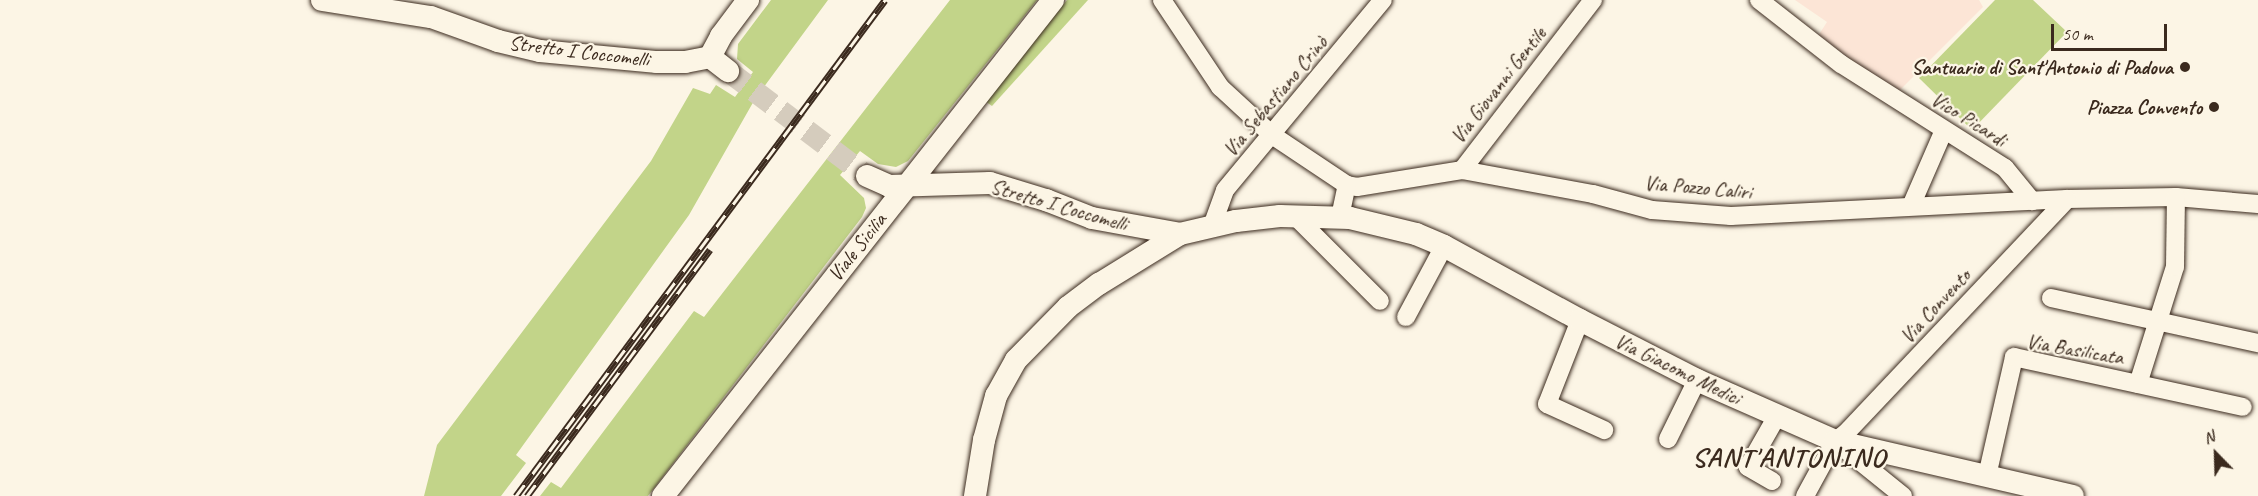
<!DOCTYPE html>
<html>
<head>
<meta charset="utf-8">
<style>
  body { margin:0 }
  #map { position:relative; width:2258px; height:496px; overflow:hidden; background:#fcf5e5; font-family:Caveat,sans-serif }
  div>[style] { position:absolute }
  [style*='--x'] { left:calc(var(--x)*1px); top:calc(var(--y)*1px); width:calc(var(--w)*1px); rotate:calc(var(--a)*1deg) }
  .built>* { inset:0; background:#fce5d6 }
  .green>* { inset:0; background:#c2d489 }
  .tertiary-tunnel>* { height:22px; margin-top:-11px; transform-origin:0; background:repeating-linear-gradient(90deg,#d5ccbd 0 22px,transparent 0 33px) }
  .roads { filter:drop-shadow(0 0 2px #3b2a1e) drop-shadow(0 0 2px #3b2a1e) }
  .minor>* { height:18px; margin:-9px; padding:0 9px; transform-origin:9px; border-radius:9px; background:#fcf5e5 }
  .tertiary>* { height:22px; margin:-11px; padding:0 11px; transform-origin:11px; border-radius:11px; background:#fcf5e5 }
  .rail>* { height:7px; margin-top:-3.5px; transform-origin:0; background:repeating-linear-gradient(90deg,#fcf5e5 0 14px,#3b2a1e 0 28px); box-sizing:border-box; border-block:2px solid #3b2a1e }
  .dots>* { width:16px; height:16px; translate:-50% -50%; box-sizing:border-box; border:3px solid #fcf5e5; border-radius:50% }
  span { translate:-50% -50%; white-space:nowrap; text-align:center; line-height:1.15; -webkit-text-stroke:4.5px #fcf5e5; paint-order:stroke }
  .street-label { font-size:21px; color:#3b2a1e }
  .poi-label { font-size:21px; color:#3b2a1e; font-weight:700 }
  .right { translate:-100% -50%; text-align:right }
  .district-label { font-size:27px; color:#3b2a1e; font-weight:700; letter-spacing:1.5px }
  .north { position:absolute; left:2186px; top:424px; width:60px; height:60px; -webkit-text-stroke:4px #fcf5e5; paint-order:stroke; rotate:337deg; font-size:16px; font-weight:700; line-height:24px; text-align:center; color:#3b2a1e }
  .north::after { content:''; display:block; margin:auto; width:21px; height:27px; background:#3b2a1e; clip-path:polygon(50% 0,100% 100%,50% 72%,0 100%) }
  .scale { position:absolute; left:2051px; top:24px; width:116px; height:27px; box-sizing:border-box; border:3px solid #3b2a1e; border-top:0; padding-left:8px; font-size:18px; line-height:21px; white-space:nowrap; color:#3b2a1e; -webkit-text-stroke:4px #fcf5e5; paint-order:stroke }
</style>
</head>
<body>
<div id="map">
  <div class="built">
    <div style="clip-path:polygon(1795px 0,1979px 0,1983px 7px,1897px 93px,1818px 36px,1827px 22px)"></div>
  </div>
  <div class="green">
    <div style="clip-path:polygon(771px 0,828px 0,755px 99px,689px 215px,516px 455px,526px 463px,501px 496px,424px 496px,437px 445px,651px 161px,693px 88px,710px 94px,716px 85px,735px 97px,753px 72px,737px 59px,738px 44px)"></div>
    <div style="clip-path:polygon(950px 0,1037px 0,908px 161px,896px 167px,878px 164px,860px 151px,840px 175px,864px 198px,866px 208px,862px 217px,648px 496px,540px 496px,551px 482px,561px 488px,694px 311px,704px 317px)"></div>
    <div style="clip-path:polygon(1067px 0,1088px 0,992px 106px,985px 101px)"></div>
    <div style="clip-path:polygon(1995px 0,2033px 0,2067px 32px,1972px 130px,1919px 78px)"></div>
  </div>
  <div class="tertiary-tunnel">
    <div style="--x:728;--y:71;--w:174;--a:37.1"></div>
  </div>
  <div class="roads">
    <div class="minor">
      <div style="--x:1162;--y:0;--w:105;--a:56.3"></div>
      <div style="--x:1220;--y:87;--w:71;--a:42.7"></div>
      <div style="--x:1272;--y:135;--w:90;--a:33.7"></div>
      <div style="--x:1347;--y:185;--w:10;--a:11"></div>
      <div style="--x:1357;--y:187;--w:106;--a:-9.2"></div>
      <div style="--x:1462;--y:170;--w:133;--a:10.4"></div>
      <div style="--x:1593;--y:194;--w:61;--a:15.2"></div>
      <div style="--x:1652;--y:210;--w:79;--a:4.3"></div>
      <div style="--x:1731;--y:216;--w:336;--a:-2.9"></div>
      <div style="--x:2067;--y:199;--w:109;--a:-1.1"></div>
      <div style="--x:2176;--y:197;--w:82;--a:4.9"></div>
      <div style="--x:1759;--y:0;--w:104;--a:38"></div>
      <div style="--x:1841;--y:64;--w:194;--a:32.4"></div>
      <div style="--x:2005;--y:168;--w:43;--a:50.7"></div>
      <div style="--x:1462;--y:170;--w:215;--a:-52.4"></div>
      <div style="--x:1911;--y:206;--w:83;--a:-66.5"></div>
      <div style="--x:1295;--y:216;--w:120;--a:45"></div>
      <div style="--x:1340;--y:217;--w:33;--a:-78"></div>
      <div style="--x:1212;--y:226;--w:38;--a:-70"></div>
      <div style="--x:1225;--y:190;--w:247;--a:-50.3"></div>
      <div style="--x:2051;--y:298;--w:212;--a:12.3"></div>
      <div style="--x:1406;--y:317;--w:81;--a:-61.8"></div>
      <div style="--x:1580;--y:320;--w:90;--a:111.4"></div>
      <div style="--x:1547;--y:404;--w:63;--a:24.5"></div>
      <div style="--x:2138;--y:384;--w:123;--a:-72.5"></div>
      <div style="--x:2175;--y:267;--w:70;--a:-89.2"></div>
      <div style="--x:1668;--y:439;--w:66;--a:-63.8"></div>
      <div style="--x:1836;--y:442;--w:86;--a:38.9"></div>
      <div style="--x:1987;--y:476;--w:122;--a:-77.2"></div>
      <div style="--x:2014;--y:357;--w:234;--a:12.3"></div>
      <div style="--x:1772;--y:481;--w:28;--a:-150"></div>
      <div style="--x:1748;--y:467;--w:59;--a:-60.4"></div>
      <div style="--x:1805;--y:496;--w:63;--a:-61.4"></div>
      <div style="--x:1835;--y:441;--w:14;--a:-36"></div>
      <div style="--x:1846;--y:433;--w:322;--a:-46.6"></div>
    </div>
    <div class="tertiary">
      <div style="--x:322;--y:0;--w:110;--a:8.9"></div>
      <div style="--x:431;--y:17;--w:71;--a:19.7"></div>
      <div style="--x:498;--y:41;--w:43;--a:13.4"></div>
      <div style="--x:540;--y:51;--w:118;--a:5.4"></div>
      <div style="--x:657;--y:62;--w:28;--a:0"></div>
      <div style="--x:685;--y:62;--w:25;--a:-11"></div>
      <div style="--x:710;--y:57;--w:23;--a:38"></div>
      <div style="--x:710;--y:57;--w:24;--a:-62"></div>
      <div style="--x:721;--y:36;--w:45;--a:-53.1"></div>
      <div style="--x:867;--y:176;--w:24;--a:24"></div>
      <div style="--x:889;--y:186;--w:101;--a:-1.7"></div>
      <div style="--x:990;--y:183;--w:59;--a:16.9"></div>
      <div style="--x:1046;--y:200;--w:49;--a:21.4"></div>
      <div style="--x:1092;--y:218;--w:89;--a:10.3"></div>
      <div style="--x:663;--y:496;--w:631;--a:-51.82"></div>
      <div style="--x:975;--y:496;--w:57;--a:-80.9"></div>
      <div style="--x:984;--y:440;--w:46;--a:-74.7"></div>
      <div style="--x:996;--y:396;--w:41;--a:-60.9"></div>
      <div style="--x:1016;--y:360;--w:74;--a:-45.5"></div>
      <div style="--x:1068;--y:307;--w:39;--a:-37"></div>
      <div style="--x:1099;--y:284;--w:95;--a:-31.7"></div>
      <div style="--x:1180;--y:234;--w:57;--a:-13.1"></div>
      <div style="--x:1236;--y:221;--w:44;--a:-6.5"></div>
      <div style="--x:1280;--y:216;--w:70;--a:1.6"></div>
      <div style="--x:1350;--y:218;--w:68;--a:13.6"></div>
      <div style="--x:1416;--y:234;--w:30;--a:23"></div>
      <div style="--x:1444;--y:246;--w:155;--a:28.6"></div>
      <div style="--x:1580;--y:320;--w:131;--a:27.1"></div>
      <div style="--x:1697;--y:380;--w:151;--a:23.8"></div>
      <div style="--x:1835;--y:441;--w:244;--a:13"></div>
    </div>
  </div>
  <div class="rail">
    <div style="--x:516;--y:496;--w:618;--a:-53.35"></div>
    <div style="--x:527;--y:496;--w:307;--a:-53.4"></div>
  </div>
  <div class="dots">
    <div style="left:2185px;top:67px;background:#3b2a1e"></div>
    <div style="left:2214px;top:107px;background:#3b2a1e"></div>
  </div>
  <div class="street-label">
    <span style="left:579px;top:51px;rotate:7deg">Stretto I Coccomelli</span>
    <span style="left:1498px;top:85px;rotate:-52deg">Via Giovanni Gentile</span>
    <span style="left:1275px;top:96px;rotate:-50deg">Via Sebastiano Crinò</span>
    <span style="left:1969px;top:119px;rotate:32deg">Vico Picardi</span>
    <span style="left:1698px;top:187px;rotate:5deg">Via Pozzo Caliri</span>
    <span style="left:1059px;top:205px;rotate:16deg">Stretto I Coccomelli</span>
    <span style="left:857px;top:247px;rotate:-52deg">Viale Sicilia</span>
    <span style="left:1935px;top:306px;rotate:-47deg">Via Convento</span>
    <span style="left:2075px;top:349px;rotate:10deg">Via Basilicata</span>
    <span style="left:1678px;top:369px;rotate:26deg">Via Giacomo Medici</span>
  </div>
  <div class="poi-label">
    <span class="right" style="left:2173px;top:67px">Santuario di Sant'Antonio di Padova</span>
    <span class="right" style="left:2202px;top:107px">Piazza Convento</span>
  </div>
  <div class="district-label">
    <span style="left:1789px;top:458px">SANT'ANTONINO</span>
  </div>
  <div class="north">N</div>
  <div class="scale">50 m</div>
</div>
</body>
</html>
